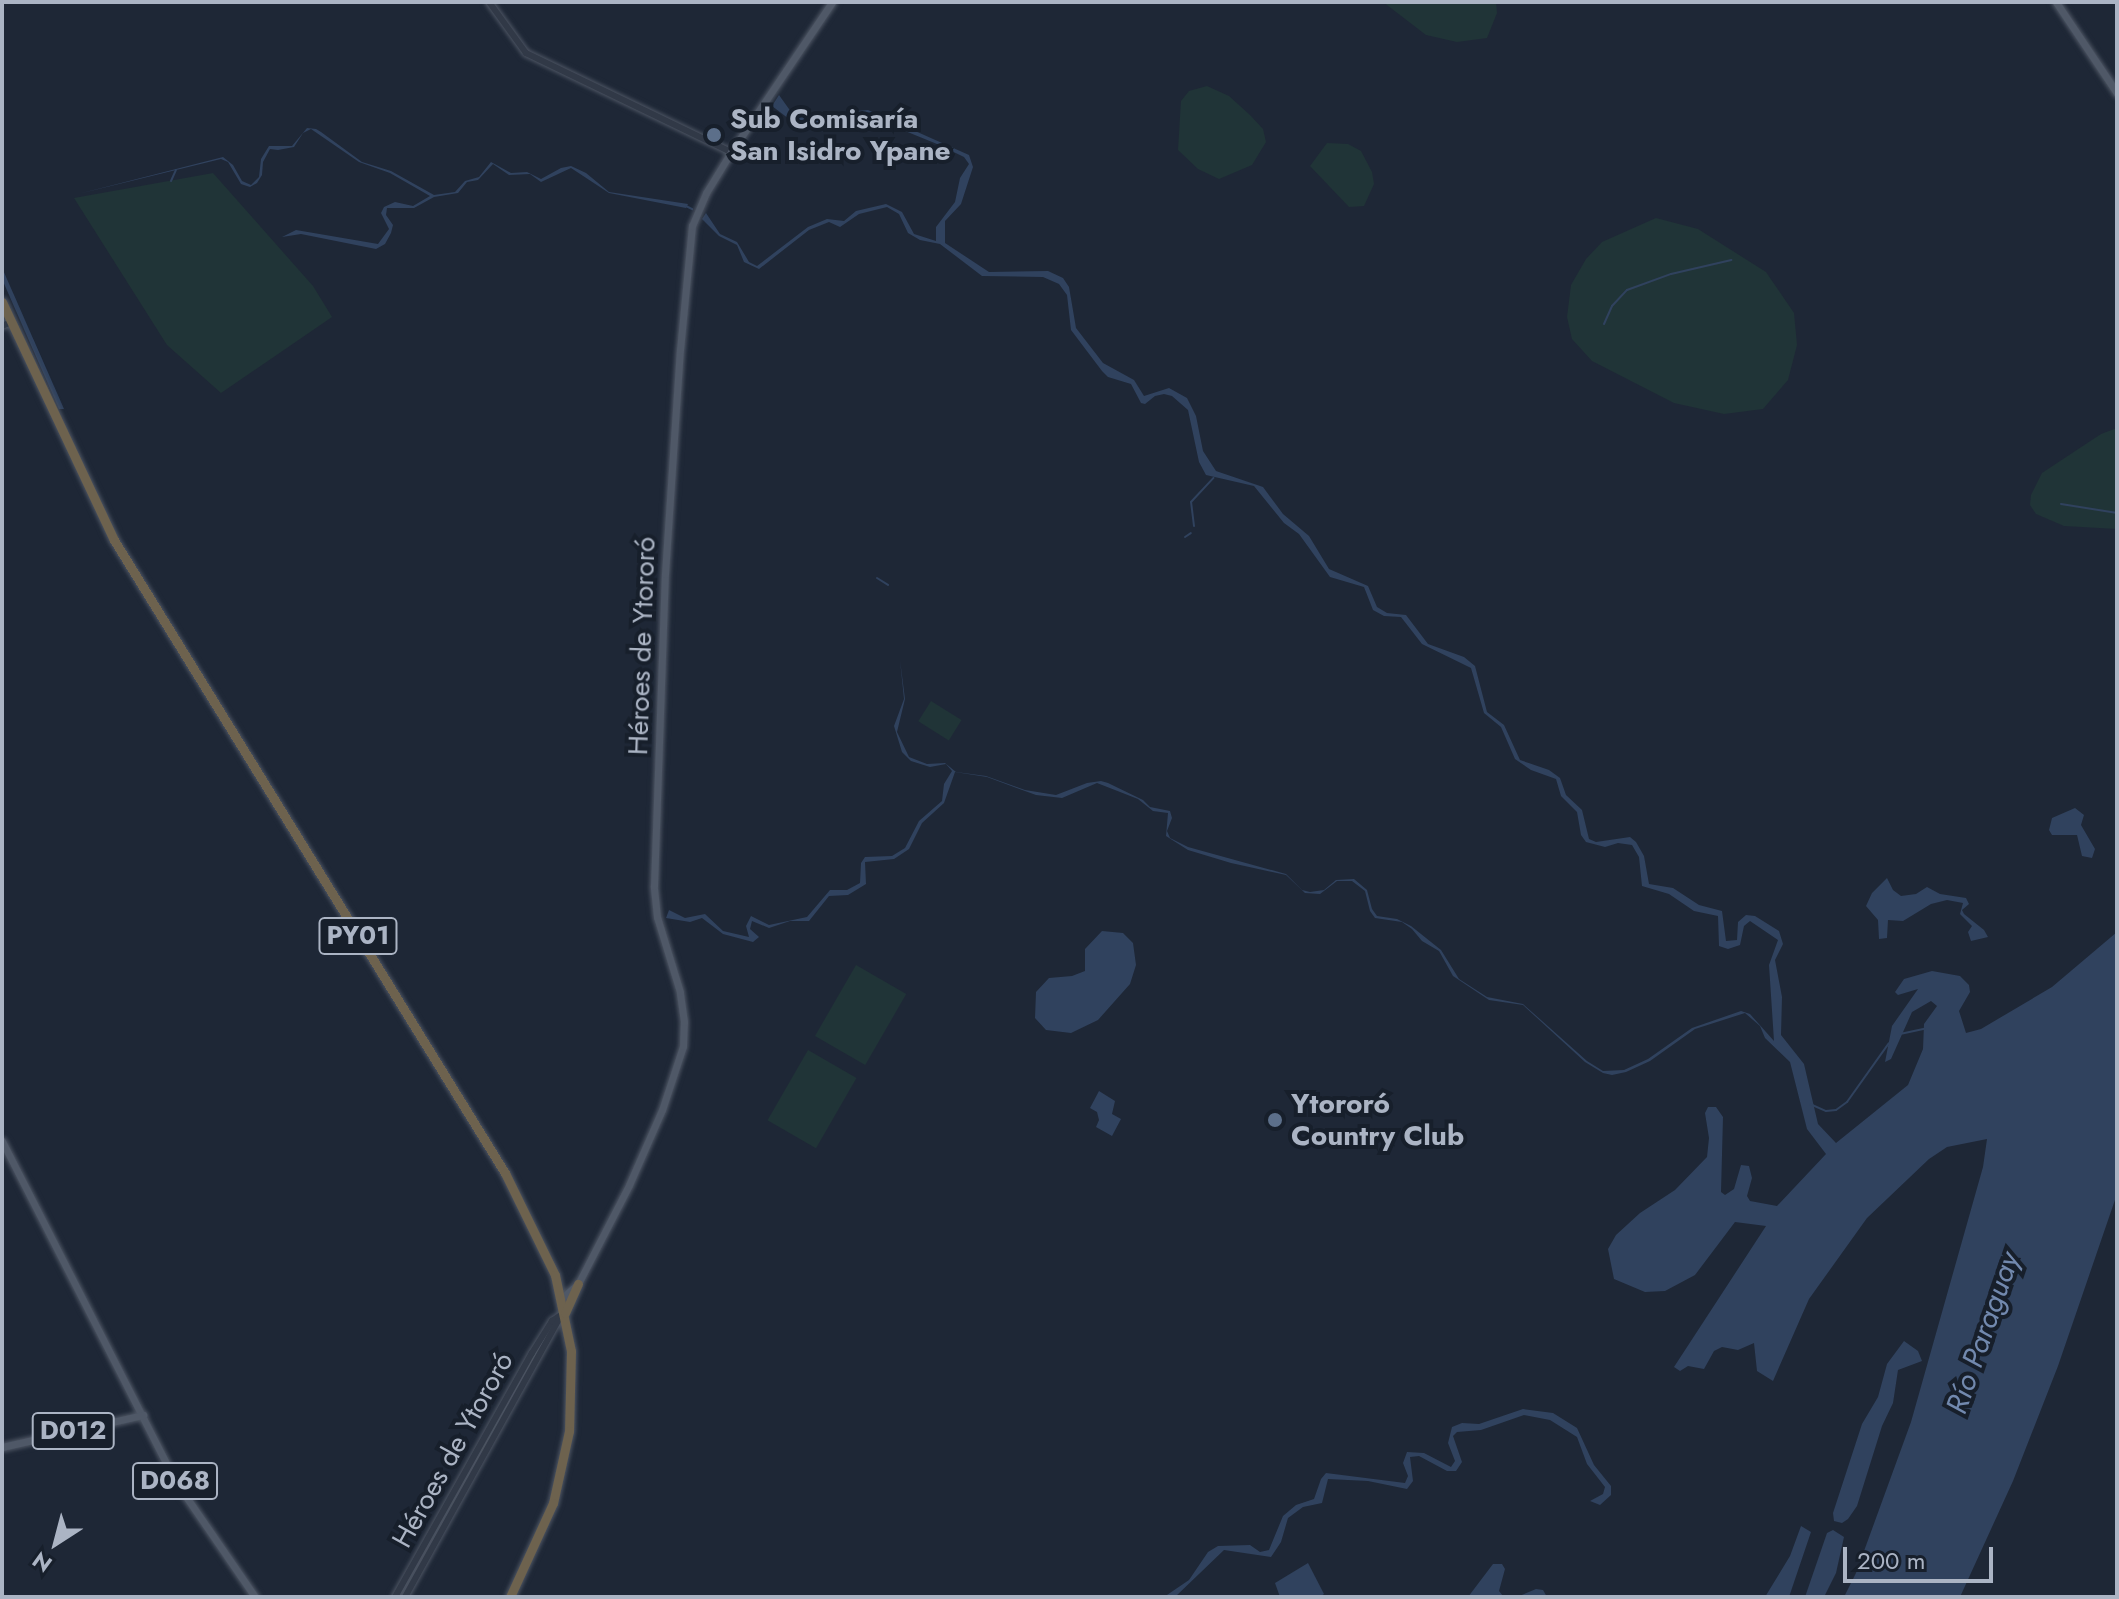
<!DOCTYPE html>
<html>
<head>
<meta charset="utf-8">
<style>
  body { margin:0 }
  #map { position:relative; width:2119px; height:1599px; overflow:hidden; background:#1e2736; font-family:Jost,sans-serif }
  div>[style] { position:absolute }
  [style*='--x'] { left:calc(var(--x)*1px); top:calc(var(--y)*1px); width:calc(var(--w)*1px); rotate:calc(var(--a)*1deg) }
  .green>* { inset:0; background:#203437; transform-origin:0 0 }
  .water>* { inset:0; background:#30425e }
  .stream>* { height:2px; margin:-1px; padding:0 1px; transform-origin:1px; border-radius:1px; background:#30425e }
  .roads { filter:drop-shadow(0 0 2px #4c5462) drop-shadow(0 0 2px #4c5462) }
  .minor>* { height:6px; margin:-3px; padding:0 3px; transform-origin:3px; border-radius:3px; background:#313947 }
  .major>* { height:7px; margin:-3.5px; padding:0 3.5px; transform-origin:3.5px; border-radius:3.5px; background:#4f5867 }
  .highway>* { height:9px; margin:-4.5px; padding:0 4.5px; transform-origin:4.5px; border-radius:4.5px; background:#6d624e }
  .dots>* { width:22px; height:22px; translate:-50% -50%; box-sizing:border-box; border:4px solid #171f2b; border-radius:50% }
  span { translate:-50% -50%; white-space:nowrap; text-align:center; line-height:1.15; -webkit-text-stroke:8px #171f2b; paint-order:stroke }
  .shield-label span { padding:2px 6px; background:#171f2b; border:2px solid; border-radius:6px; -webkit-text-stroke-width:0 }
  .shield-label { font-size:26px; color:#abb4c4; font-weight:700 }
  .poi-label { font-size:28px; color:#abb4c4; font-weight:700 }
  .left { translate:0 -50%; text-align:left }
  .street-label { font-size:28px; color:#abb4c4 }
  .water-label { font-size:30px; color:#7289ae; font-style:italic }
  .frame { position:absolute; inset:0; border:4px solid #abb4c4; pointer-events:none }
  .north { position:absolute; left:16px; top:1503px; width:80px; height:80px; -webkit-text-stroke:6px #171f2b; paint-order:stroke; rotate:216deg; font-size:22px; font-weight:700; line-height:32px; text-align:center; color:#abb4c4 }
  .north::after { content:''; display:block; margin:auto; width:28px; height:36px; background:#abb4c4; clip-path:polygon(50% 0,100% 100%,50% 72%,0 100%) }
  .scale { position:absolute; left:1843px; top:1547px; width:150px; height:36px; box-sizing:border-box; border:4px solid #abb4c4; border-top:0; padding-left:10px; font-size:24px; line-height:28px; white-space:nowrap; color:#abb4c4; -webkit-text-stroke:6px #171f2b; paint-order:stroke }
</style>
</head>
<body>
<div id="map">
  <div class="green">
    <div style="clip-path:polygon(1383px 2px,1496px 2px,1497px 13px,1487px 38px,1457px 42px,1426px 35px)"></div>
    <div style="clip-path:polygon(1207px 86px,1229px 96px,1250px 115px,1263px 129px,1266px 142px,1252px 165px,1219px 179px,1198px 169px,1178px 150px,1181px 101px,1189px 91px)"></div>
    <div style="clip-path:polygon(1327px 143px,1348px 144px,1361px 151px,1372px 172px,1374px 184px,1364px 206px,1349px 207px,1310px 166px)"></div>
    <div style="clip-path:polygon(213px 173px,313px 286px,332px 317px,221px 393px,167px 345px,74px 198px)"></div>
    <div style="clip-path:polygon(1656px 218px,1698px 229px,1766px 272px,1794px 313px,1797px 345px,1788px 380px,1763px 409px,1724px 414px,1674px 403px,1592px 361px,1572px 339px,1567px 317px,1571px 285px,1586px 259px,1602px 242px)"></div>
    <div style="clip-path:polygon(2117px 428px,2117px 529px,2064px 526px,2036px 514px,2030px 505px,2031px 495px,2042px 473px,2101px 434px)"></div>
    <div style="left:931px;top:701px;width:36px;height:24px;rotate:32deg"></div>
    <div style="left:856px;top:965px;width:58px;height:82px;rotate:30deg"></div>
    <div style="left:808px;top:1050px;width:56px;height:81px;rotate:30deg"></div>
  </div>
  <div class="water">
    <div style="clip-path:polygon(779px 95px,794px 116px,823px 119px,836px 113px,868px 110px,969px 155px,973px 167px,961px 204px,945px 221px,945px 243px,989px 272px,1048px 271px,1063px 278px,1069px 287px,1076px 328px,1103px 363px,1134px 380px,1144px 396px,1169px 388px,1187px 398px,1196px 416px,1203px 451px,1216px 471px,1263px 487px,1283px 514px,1309px 536px,1329px 569px,1368px 586px,1377px 607px,1387px 613px,1406px 615px,1428px 644px,1464px 657px,1475px 666px,1487px 712px,1504px 725px,1520px 760px,1549px 770px,1560px 778px,1566px 795px,1582px 810px,1589px 839px,1596px 842px,1630px 837px,1636px 842px,1644px 856px,1649px 884px,1673px 888px,1699px 905px,1722px 911px,1726px 941px,1737px 940px,1738px 922px,1746px 915px,1755px 916px,1779px 931px,1783px 944px,1775px 960px,1782px 997px,1781px 1035px,1804px 1064px,1818px 1124px,1836px 1143px,1908px 1085px,1923px 1049px,1924px 1024px,1937px 1006px,1931px 1001px,1912px 1012px,1891px 1059px,1885px 1062px,1892px 1026px,1918px 989px,1898px 995px,1895px 992px,1904px 979px,1932px 971px,1960px 976px,1969px 985px,1970px 992px,1959px 1011px,1966px 1033px,1981px 1029px,2052px 987px,2117px 932px,2117px 1194px,2058px 1366px,2013px 1481px,1960px 1597px,1844px 1597px,1856px 1573px,1911px 1422px,1983px 1167px,1987px 1139px,1947px 1147px,1929px 1159px,1867px 1218px,1809px 1299px,1773px 1381px,1757px 1371px,1754px 1343px,1738px 1350px,1722px 1347px,1714px 1351px,1704px 1369px,1688px 1366px,1680px 1371px,1674px 1367px,1766px 1226px,1735px 1222px,1695px 1275px,1665px 1291px,1645px 1292px,1614px 1279px,1608px 1249px,1616px 1235px,1640px 1213px,1675px 1190px,1707px 1157px,1709px 1138px,1705px 1113px,1708px 1107px,1716px 1107px,1723px 1117px,1721px 1192px,1725px 1195px,1734px 1189px,1741px 1165px,1749px 1166px,1752px 1178px,1747px 1196px,1750px 1201px,1777px 1206px,1826px 1154px,1807px 1129px,1790px 1062px,1765px 1038px,1760px 1026px,1745px 1013px,1695px 1029px,1650px 1061px,1626px 1072px,1612px 1075px,1603px 1073px,1585px 1062px,1523px 1005px,1489px 1000px,1453px 976px,1439px 951px,1422px 941px,1412px 929px,1402px 922px,1375px 918px,1370px 911px,1365px 891px,1352px 881px,1337px 881px,1320px 894px,1305px 893px,1286px 875px,1231px 863px,1188px 850px,1166px 836px,1168px 813px,1153px 811px,1138px 799px,1097px 783px,1062px 798px,1036px 795px,987px 777px,955px 772px,944px 803px,922px 823px,909px 849px,894px 859px,865px 862px,866px 884px,848px 895px,829px 896px,809px 921px,790px 921px,769px 928px,752px 921px,750px 929px,759px 937px,753px 942px,723px 934px,702px 918px,690px 922px,666px 918px,669px 910px,685px 918px,705px 914px,723px 931px,749px 937px,746px 926px,751px 916px,769px 925px,807px 917px,830px 890px,847px 890px,860px 883px,861px 863px,865px 857px,892px 856px,905px 848px,919px 821px,942px 801px,944px 784px,952px 771px,946px 764px,930px 767px,911px 761px,902px 752px,894px 726px,904px 699px,900px 660px,905px 699px,897px 732px,909px 757px,927px 764px,945px 763px,956px 772px,986px 776px,1025px 790px,1056px 795px,1087px 783px,1101px 781px,1108px 783px,1143px 800px,1150px 807px,1170px 811px,1172px 818px,1167px 831px,1170px 838px,1188px 847px,1286px 874px,1302px 890px,1310px 892px,1324px 890px,1336px 880px,1354px 879px,1367px 890px,1372px 909px,1377px 916px,1397px 919px,1411px 926px,1441px 950px,1459px 979px,1487px 997px,1523px 1004px,1587px 1061px,1603px 1071px,1624px 1070px,1648px 1059px,1692px 1028px,1741px 1011px,1750px 1014px,1774px 1041px,1769px 965px,1778px 940px,1750px 921px,1744px 926px,1740px 945px,1728px 949px,1719px 946px,1718px 916px,1694px 911px,1669px 894px,1642px 886px,1639px 857px,1632px 845px,1618px 843px,1605px 847px,1586px 842px,1581px 835px,1577px 812px,1561px 796px,1556px 779px,1531px 770px,1515px 759px,1501px 727px,1484px 713px,1471px 668px,1422px 644px,1401px 617px,1384px 616px,1373px 610px,1364px 587px,1330px 577px,1299px 534px,1284px 523px,1254px 486px,1206px 475px,1199px 462px,1188px 410px,1172px 396px,1164px 394px,1155px 396px,1145px 404px,1141px 403px,1131px 384px,1108px 377px,1102px 371px,1071px 330px,1067px 295px,1059px 284px,1043px 277px,982px 276px,940px 244px,920px 240px,908px 233px,899px 214px,887px 207px,859px 214px,840px 227px,829px 222px,809px 230px,759px 269px,744px 262px,737px 245px,719px 236px,702px 219px,706px 213px,720px 234px,737px 242px,749px 262px,757px 266px,808px 227px,827px 219px,844px 221px,856px 211px,886px 204px,902px 212px,914px 234px,936px 241px,936px 227px,955px 202px,960px 178px,969px 164px,964px 157px,937px 144px,861px 113px,825px 123px,793px 122px,772px 106px)"></div>
    <div style="clip-path:polygon(307px 128px,316px 129px,321px 132px,362px 162px,391px 171px,434px 195px,455px 192px,465px 181px,479px 177px,491px 162px,511px 173px,527px 172px,541px 179px,561px 168px,571px 166px,586px 173px,609px 192px,688px 204px,686px 208px,609px 193px,571px 168px,541px 182px,530px 174px,509px 175px,493px 164px,478px 180px,467px 182px,458px 193px,434px 197px,414px 208px,387px 208px,386px 215px,393px 225px,391px 233px,385px 244px,376px 249px,301px 234px,282px 237px,296px 230px,378px 244px,389px 229px,381px 213px,384px 207px,395px 202px,413px 206px,430px 196px,390px 173px,359px 162px,311px 129px,303px 133px,294px 147px,278px 150px,270px 149px,263px 162px,262px 175px,257px 183px,250px 187px,241px 184px,228px 162px,221px 159px,78px 194px,223px 157px,233px 165px,242px 181px,251px 185px,259px 177px,261px 159px,269px 146px,292px 146px)"></div>
    <div style="clip-path:polygon(2px 270px,3px 270px,64px 409px,59px 409px,2px 279px)"></div>
    <div style="clip-path:polygon(2075px 808px,2084px 815px,2081px 825px,2095px 849px,2092px 858px,2082px 856px,2077px 835px,2052px 835px,2049px 830px,2052px 818px)"></div>
    <div style="clip-path:polygon(1887px 878px,1893px 890px,1901px 896px,1916px 894px,1927px 887px,1940px 894px,1966px 898px,1969px 904px,1962px 910px,1964px 914px,1984px 930px,1988px 937px,1971px 941px,1968px 932px,1972px 926px,1960px 914px,1963px 903px,1947px 900px,1931px 904px,1903px 921px,1888px 920px,1887px 938px,1879px 939px,1878px 920px,1866px 906px,1872px 893px)"></div>
    <div style="clip-path:polygon(1102px 931px,1123px 933px,1133px 943px,1136px 965px,1130px 984px,1098px 1020px,1071px 1033px,1046px 1030px,1035px 1018px,1036px 992px,1049px 978px,1072px 976px,1085px 971px,1085px 949px)"></div>
    <div style="clip-path:polygon(1099px 1091px,1115px 1101px,1112px 1114px,1121px 1119px,1112px 1136px,1096px 1127px,1099px 1120px,1097px 1112px,1090px 1108px)"></div>
    <div style="clip-path:polygon(1904px 1341px,1918px 1351px,1922px 1361px,1898px 1370px,1893px 1403px,1882px 1426px,1857px 1506px,1848px 1519px,1842px 1523px,1834px 1521px,1833px 1513px,1862px 1424px,1878px 1397px,1887px 1364px)"></div>
    <div style="clip-path:polygon(1523px 1409px,1553px 1413px,1577px 1428px,1594px 1465px,1611px 1486px,1611px 1495px,1600px 1505px,1590px 1501px,1603px 1494px,1605px 1487px,1587px 1464px,1577px 1437px,1550px 1420px,1524px 1415px,1481px 1430px,1457px 1432px,1453px 1436px,1462px 1462px,1456px 1471px,1447px 1471px,1419px 1456px,1410px 1457px,1413px 1481px,1407px 1489px,1368px 1481px,1328px 1479px,1322px 1503px,1303px 1507px,1288px 1518px,1281px 1542px,1271px 1557px,1224px 1550px,1175px 1597px,1164px 1597px,1189px 1580px,1208px 1552px,1218px 1546px,1250px 1545px,1260px 1552px,1269px 1550px,1283px 1516px,1296px 1505px,1314px 1499px,1321px 1479px,1326px 1473px,1405px 1483px,1408px 1476px,1403px 1463px,1407px 1452px,1424px 1453px,1451px 1467px,1455px 1461px,1448px 1443px,1452px 1427px,1462px 1423px,1479px 1424px)"></div>
    <div style="clip-path:polygon(1801px 1526px,1811px 1532px,1789px 1597px,1765px 1597px,1790px 1556px)"></div>
    <div style="clip-path:polygon(1833px 1530px,1844px 1537px,1836px 1573px,1824px 1597px,1805px 1597px,1827px 1533px)"></div>
    <div style="clip-path:polygon(1308px 1563px,1324px 1594px,1320px 1597px,1280px 1597px,1275px 1583px)"></div>
    <div style="clip-path:polygon(1493px 1564px,1502px 1564px,1505px 1569px,1499px 1591px,1503px 1596px,1517px 1597px,1536px 1589px,1543px 1590px,1547px 1597px,1468px 1597px)"></div>
  </div>
  <div class="stream">
    <div style="--x:171;--y:181;--w:12;--a:-66"></div>
    <div style="--x:686;--y:206;--w:7;--a:27"></div>
    <div style="--x:1604;--y:324;--w:20;--a:-66"></div>
    <div style="--x:1612;--y:306;--w:22;--a:-47"></div>
    <div style="--x:1627;--y:290;--w:47;--a:-20"></div>
    <div style="--x:1671;--y:274;--w:62;--a:-13.1"></div>
    <div style="--x:2061;--y:504;--w:57;--a:9.1"></div>
    <div style="--x:1194;--y:526;--w:24;--a:-97"></div>
    <div style="--x:1191;--y:502;--w:33;--a:-47"></div>
    <div style="--x:1185;--y:537;--w:7;--a:-34"></div>
    <div style="--x:877;--y:578;--w:13;--a:32"></div>
    <div style="--x:1900;--y:1034;--w:25;--a:-12"></div>
    <div style="--x:1810;--y:1104;--w:17;--a:24"></div>
    <div style="--x:1826;--y:1111;--w:10;--a:-6"></div>
    <div style="--x:1836;--y:1110;--w:14;--a:-36"></div>
    <div style="--x:1847;--y:1102;--w:72;--a:-54.6"></div>
  </div>
  <div class="roads">
    <div class="minor">
      <div style="--x:489;--y:2;--w:63;--a:54"></div>
      <div style="--x:526;--y:53;--w:228;--a:25.8"></div>
      <div style="--x:2;--y:326;--w:10;--a:-24"></div>
      <div style="--x:395;--y:1597;--w:280;--a:-60.7"></div>
      <div style="--x:532;--y:1353;--w:38;--a:-58"></div>
      <div style="--x:552;--y:1321;--w:14;--a:-34"></div>
      <div style="--x:405;--y:1597;--w:320;--a:-61"></div>
    </div>
    <div class="major">
      <div style="--x:2056;--y:2;--w:110;--a:56.2"></div>
      <div style="--x:2;--y:1141;--w:383;--a:63"></div>
      <div style="--x:176;--y:1482;--w:140;--a:55.5"></div>
      <div style="--x:562;--y:1298;--w:21;--a:-41"></div>
      <div style="--x:578;--y:1284;--w:111;--a:-62.7"></div>
      <div style="--x:629;--y:1185;--w:82;--a:-66.3"></div>
      <div style="--x:662;--y:1110;--w:67;--a:-71.8"></div>
      <div style="--x:683;--y:1046;--w:24;--a:-88"></div>
      <div style="--x:684;--y:1022;--w:30;--a:-98"></div>
      <div style="--x:680;--y:992;--w:78;--a:-107"></div>
      <div style="--x:657;--y:917;--w:31;--a:-96"></div>
      <div style="--x:654;--y:886;--w:312;--a:-88"></div>
      <div style="--x:665;--y:574;--w:225;--a:-86.2"></div>
      <div style="--x:680;--y:350;--w:125;--a:-84.5"></div>
      <div style="--x:692;--y:226;--w:36;--a:-67"></div>
      <div style="--x:706;--y:193;--w:48;--a:-58.6"></div>
      <div style="--x:731;--y:152;--w:181;--a:-56"></div>
      <div style="--x:2;--y:1447;--w:145;--a:-12.8"></div>
    </div>
    <div class="highway">
      <div style="--x:2;--y:302;--w:263;--a:64.8"></div>
      <div style="--x:114;--y:540;--w:744;--a:58.3"></div>
      <div style="--x:505;--y:1173;--w:114;--a:63.9"></div>
      <div style="--x:555;--y:1275;--w:78;--a:78.1"></div>
      <div style="--x:571;--y:1351;--w:80;--a:91.4"></div>
      <div style="--x:569;--y:1431;--w:74;--a:102.5"></div>
      <div style="--x:553;--y:1503;--w:103;--a:114.6"></div>
      <div style="--x:565;--y:1313;--w:32;--a:-66"></div>
    </div>
  </div>
  <div class="dots">
    <div style="left:714px;top:135px;background:#5c6f8a"></div>
    <div style="left:1275px;top:1120px;background:#5c6f8a"></div>
  </div>
  <div class="shield-label">
    <span style="left:358px;top:936px">PY01</span>
    <span style="left:73px;top:1431px">D012</span>
    <span style="left:175px;top:1481px">D068</span>
  </div>
  <div class="poi-label">
    <span class="left" style="left:730px;top:135px">Sub Comisaría<br>San Isidro Ypane</span>
    <span class="left" style="left:1291px;top:1120px">Ytororó<br>Country Club</span>
  </div>
  <div class="street-label">
    <span style="left:642px;top:646px;rotate:-88deg">Héroes de Ytororó</span>
    <span style="left:453px;top:1450px;rotate:-61deg">Héroes de Ytororó</span>
  </div>
  <div class="water-label">
    <span style="left:1983px;top:1333px;rotate:-71deg">Río Paraguay</span>
  </div>
  <div class="frame"></div>
  <div class="north">N</div>
  <div class="scale">200 m</div>
</div>
</body>
</html>
